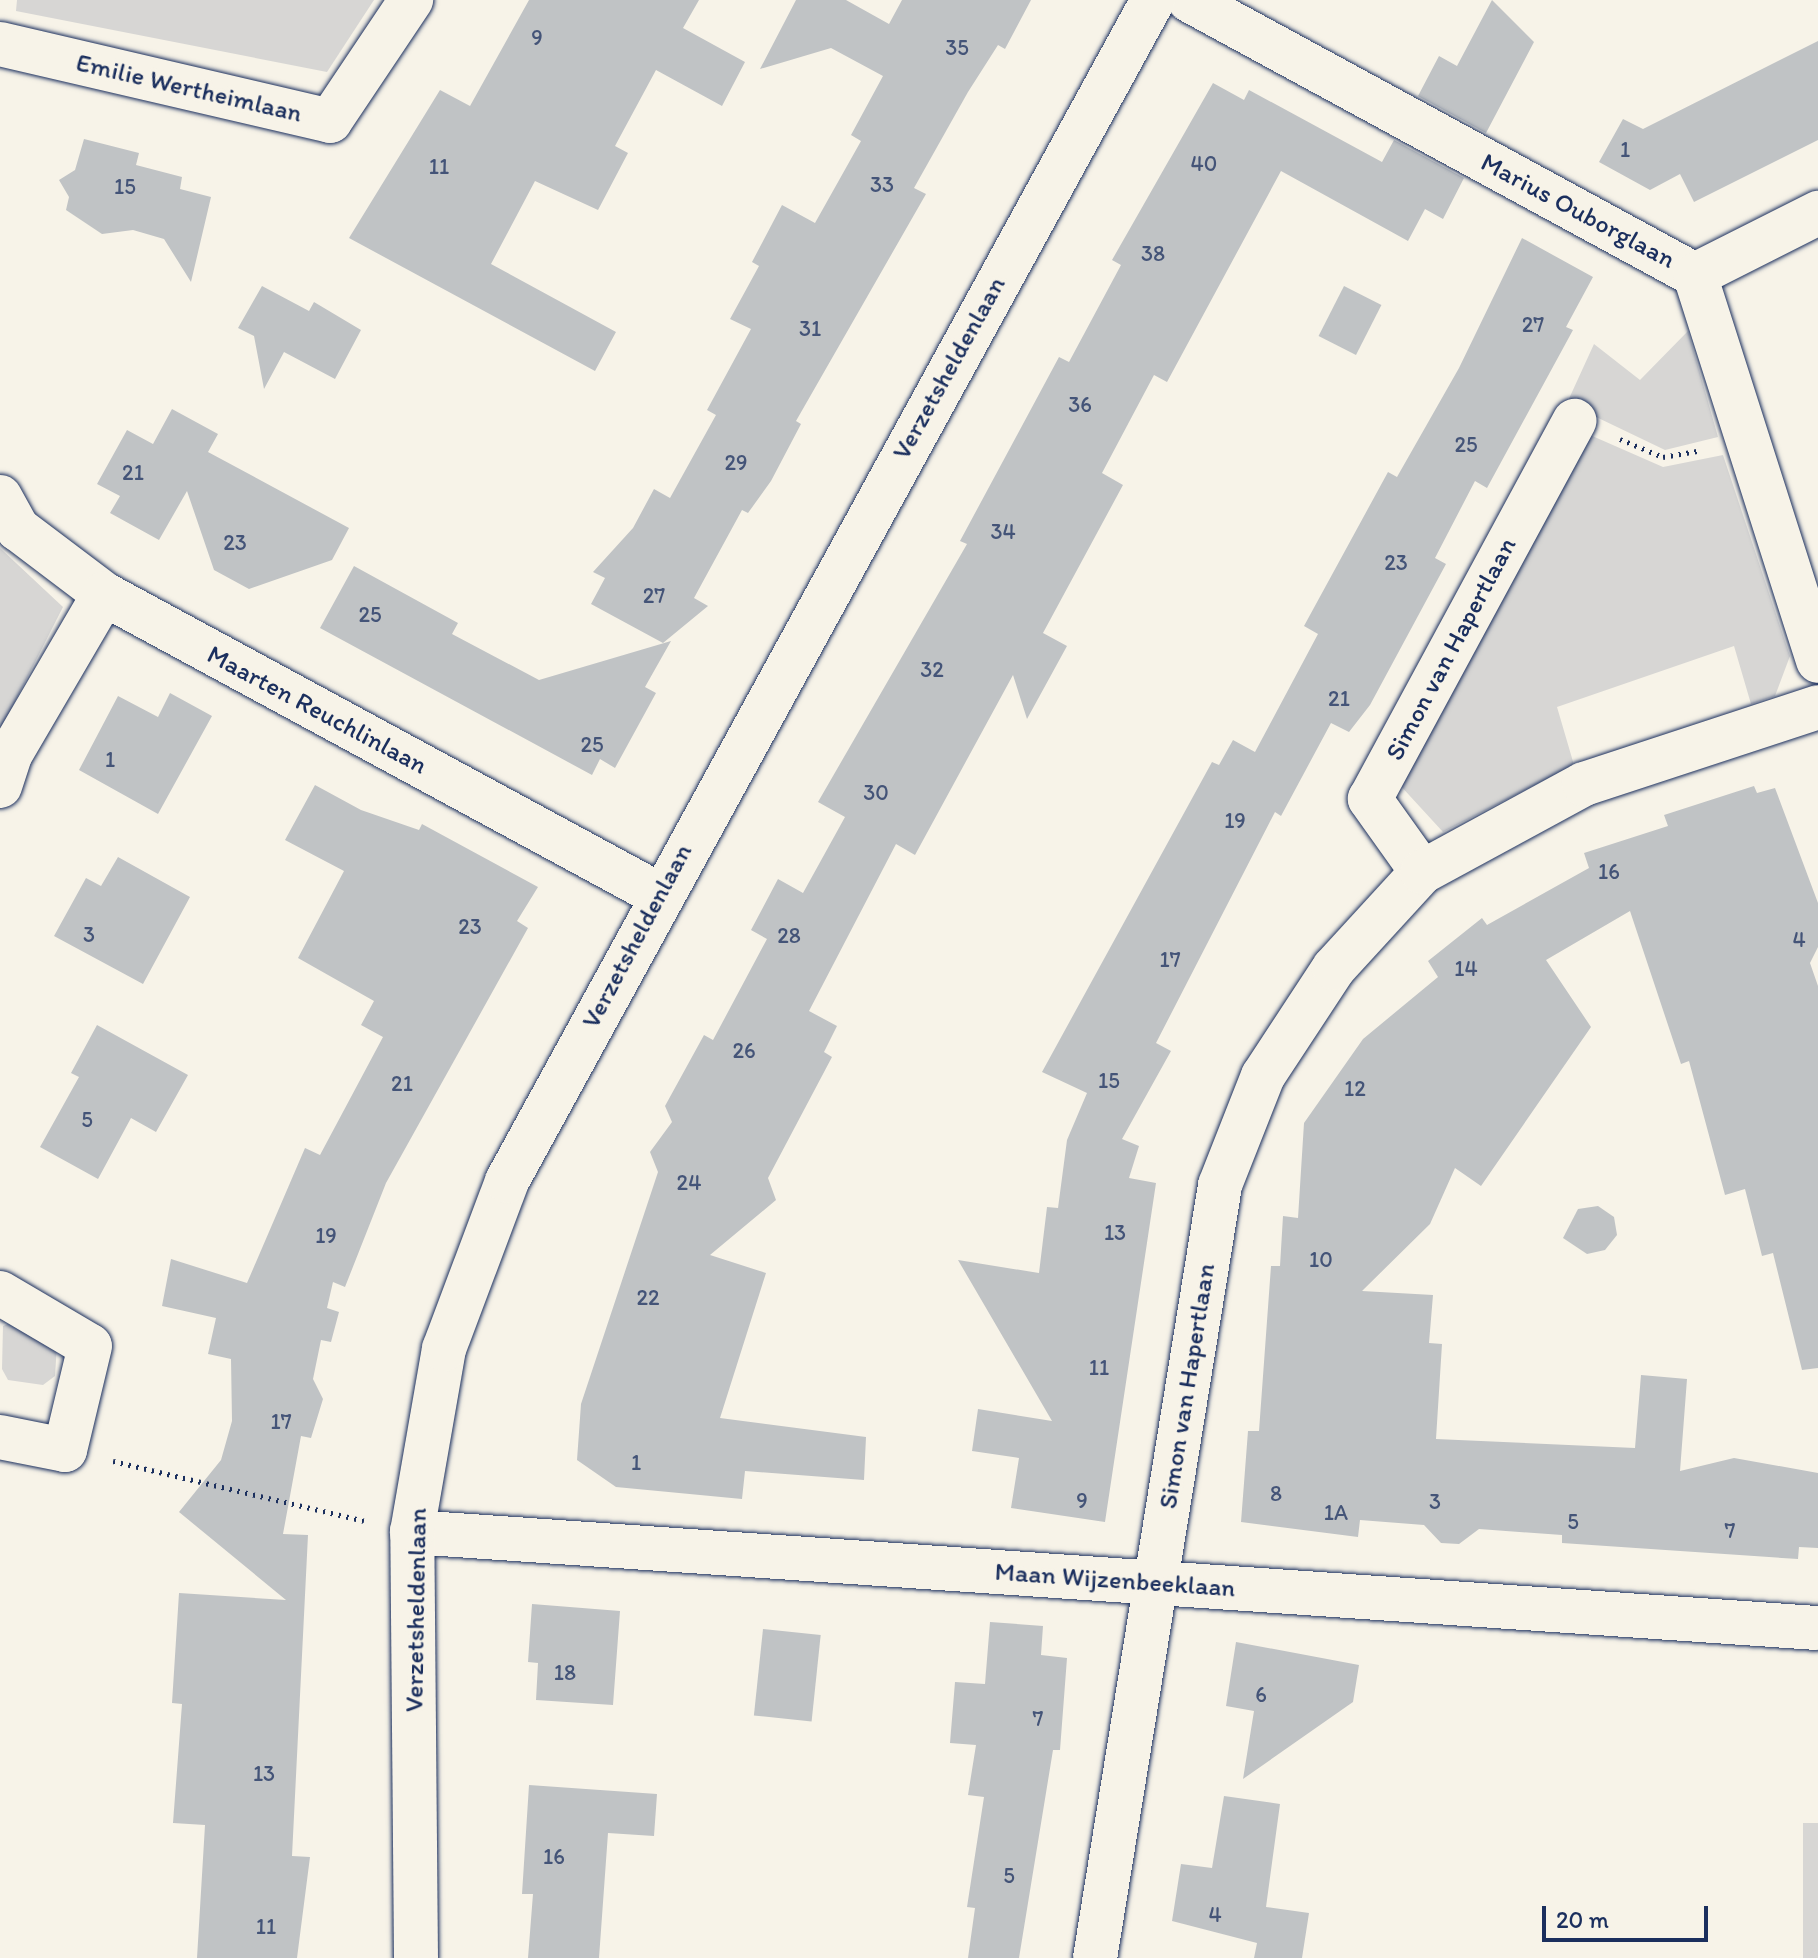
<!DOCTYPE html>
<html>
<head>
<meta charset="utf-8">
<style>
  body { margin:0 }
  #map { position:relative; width:1818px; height:1958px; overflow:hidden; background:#f7f3e8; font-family:Itim,sans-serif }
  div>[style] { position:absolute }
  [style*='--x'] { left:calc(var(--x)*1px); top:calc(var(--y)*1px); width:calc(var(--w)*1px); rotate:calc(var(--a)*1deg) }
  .green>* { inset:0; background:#d7d6d4; transform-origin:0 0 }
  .building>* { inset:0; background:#c0c3c5; transform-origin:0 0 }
  .path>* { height:5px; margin-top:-2.5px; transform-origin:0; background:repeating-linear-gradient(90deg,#1b2f5e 0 2px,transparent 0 8px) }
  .roads { filter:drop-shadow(0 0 2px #1b2f5e) drop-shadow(0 0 2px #1b2f5e) }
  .street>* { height:44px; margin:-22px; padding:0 22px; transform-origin:22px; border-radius:22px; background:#f7f3e8 }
  .secondary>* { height:44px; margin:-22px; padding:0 22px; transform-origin:22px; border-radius:22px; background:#f7f3e8 }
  span { translate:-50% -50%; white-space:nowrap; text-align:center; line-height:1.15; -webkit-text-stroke:7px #f7f3e8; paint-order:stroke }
  .number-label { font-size:22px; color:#445478 }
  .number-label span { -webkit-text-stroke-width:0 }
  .street-label { font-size:26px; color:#1b2f5e }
  .scale { position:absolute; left:1542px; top:1906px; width:166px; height:36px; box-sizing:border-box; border:4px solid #1b2f5e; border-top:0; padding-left:10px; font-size:24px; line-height:28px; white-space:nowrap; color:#1b2f5e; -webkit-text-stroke:6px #f7f3e8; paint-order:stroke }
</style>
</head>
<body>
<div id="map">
  <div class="green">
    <div style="clip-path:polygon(17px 0,374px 0,327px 72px,16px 11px)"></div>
    <div style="clip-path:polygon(1688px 331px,1718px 437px,1665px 450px,1567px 403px,1594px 344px,1640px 380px)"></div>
    <div style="clip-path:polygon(1590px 435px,1663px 467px,1723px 455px,1790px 656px,1775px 696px,1751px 704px,1734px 646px,1557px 707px,1574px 765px,1443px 832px,1398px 783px)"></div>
    <div style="clip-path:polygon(0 548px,63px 607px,0 731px)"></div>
    <div style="clip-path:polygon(15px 1321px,57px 1344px,55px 1376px,43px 1385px,8px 1380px,2px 1369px,3px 1326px)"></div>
    <div style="left:1818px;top:1823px;width:135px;height:15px;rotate:90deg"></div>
  </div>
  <div class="building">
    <div style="clip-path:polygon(529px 0,699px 0,683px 28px,745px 62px,722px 106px,656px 70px,615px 146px,628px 153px,598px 210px,535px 181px,491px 264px,616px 332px,595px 371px,349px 238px,440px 90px,470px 106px)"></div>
    <div style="clip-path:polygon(796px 0,846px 0,889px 24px,902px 0,1031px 0,1005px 49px,998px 45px,968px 92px,914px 188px,926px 194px,796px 421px,801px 424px,771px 481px,748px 513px,742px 510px,694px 598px,708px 606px,663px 643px,591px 604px,605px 578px,593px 572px,633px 528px,654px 489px,670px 498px,716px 415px,707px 410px,751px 329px,730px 319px,759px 266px,752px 262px,782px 205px,815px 223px,861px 141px,851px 135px,883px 76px,831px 48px,760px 69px)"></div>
    <div style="clip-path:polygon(1492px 0,1534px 42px,1486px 133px,1418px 96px,1439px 56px,1457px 66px)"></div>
    <div style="clip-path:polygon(1818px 41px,1818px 140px,1694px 202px,1680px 174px,1650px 190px,1599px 162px,1623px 119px,1643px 129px)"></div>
    <div style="clip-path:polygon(1213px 83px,1244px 100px,1249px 90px,1382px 162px,1394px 140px,1464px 178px,1443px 219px,1425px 209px,1408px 241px,1281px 171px,1167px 382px,1154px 375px,1102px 473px,1123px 485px,1043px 633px,1067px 646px,1027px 719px,1013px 675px,915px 855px,896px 844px,809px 1011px,837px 1026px,824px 1052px,832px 1057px,768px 1178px,776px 1200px,710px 1255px,766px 1273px,720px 1418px,866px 1437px,864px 1480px,745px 1471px,742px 1499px,616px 1487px,577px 1460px,581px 1404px,658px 1172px,650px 1152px,672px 1122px,665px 1106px,704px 1035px,713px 1040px,767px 939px,751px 930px,778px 879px,803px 893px,845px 817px,818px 802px,967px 544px,960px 541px,1059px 357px,1069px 362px,1121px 265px,1112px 260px)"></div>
    <div style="clip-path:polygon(84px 139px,139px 153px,136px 165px,182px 177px,180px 189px,211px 197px,191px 282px,164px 239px,133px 230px,102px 234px,66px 210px,69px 197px,59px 180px,75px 170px)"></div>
    <div style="clip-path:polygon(1522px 238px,1593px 277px,1566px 327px,1573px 330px,1487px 488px,1475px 481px,1435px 558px,1446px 564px,1370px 705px,1349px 732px,1331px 723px,1281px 816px,1275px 812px,1156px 1043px,1171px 1051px,1122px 1139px,1139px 1146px,1129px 1178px,1156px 1183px,1105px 1522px,1011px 1508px,1019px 1458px,972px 1451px,978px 1409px,1052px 1421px,958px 1260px,1039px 1273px,1047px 1207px,1058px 1208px,1067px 1140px,1087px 1093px,1042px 1072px,1212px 762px,1219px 765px,1233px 740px,1255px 752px,1318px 634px,1304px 626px,1388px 472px,1397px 477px,1459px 368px)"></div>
    <div style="clip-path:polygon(262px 286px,309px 311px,314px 302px,361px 330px,335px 379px,284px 352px,264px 389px,254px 336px,238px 328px)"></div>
    <div style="left:1344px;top:286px;width:42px;height:56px;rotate:27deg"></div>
    <div style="clip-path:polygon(172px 409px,218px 434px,208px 452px,349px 528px,332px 560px,249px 589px,214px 570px,187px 491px,159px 540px,110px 513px,120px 496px,97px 484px,127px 430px,153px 444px)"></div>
    <div style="clip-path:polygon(354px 566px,458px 623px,452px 634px,539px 680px,671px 641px,645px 687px,656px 693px,615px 768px,600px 759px,592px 775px,320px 628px)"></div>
    <div style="clip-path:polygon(170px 693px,212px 716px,158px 814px,79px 770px,118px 696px,158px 717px)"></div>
    <div style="clip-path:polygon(315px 785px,361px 810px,419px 830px,422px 824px,538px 887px,517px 921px,528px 928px,386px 1183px,345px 1287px,333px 1282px,327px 1308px,339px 1312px,331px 1342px,321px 1340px,313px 1379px,323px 1399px,311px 1438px,301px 1436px,283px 1534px,308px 1535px,292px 1856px,310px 1857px,297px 1958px,197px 1958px,205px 1825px,173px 1823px,182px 1704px,172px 1703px,179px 1593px,286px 1600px,179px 1512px,221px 1460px,232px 1421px,231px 1359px,208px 1354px,216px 1318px,162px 1306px,171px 1259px,247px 1283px,305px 1148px,320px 1155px,383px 1037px,361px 1025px,374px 1001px,298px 958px,344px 871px,285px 840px)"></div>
    <div style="clip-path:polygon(1754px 786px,1757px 793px,1775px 788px,1818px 903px,1818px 947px,1810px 963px,1818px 986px,1818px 1368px,1802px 1370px,1773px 1253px,1762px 1256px,1745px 1189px,1725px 1195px,1689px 1061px,1681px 1064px,1630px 911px,1546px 960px,1591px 1027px,1481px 1186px,1455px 1168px,1430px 1224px,1362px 1291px,1433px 1295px,1429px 1343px,1442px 1344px,1436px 1439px,1635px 1448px,1641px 1375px,1687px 1379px,1680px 1471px,1734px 1458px,1818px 1473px,1818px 1548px,1799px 1547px,1798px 1559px,1562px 1543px,1562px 1535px,1479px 1529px,1459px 1544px,1441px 1543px,1424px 1525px,1360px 1520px,1358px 1537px,1241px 1522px,1248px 1431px,1259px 1431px,1271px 1266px,1280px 1266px,1283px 1216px,1298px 1218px,1304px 1123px,1363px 1039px,1438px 977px,1428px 961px,1482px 918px,1487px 925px,1589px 868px,1584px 853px,1668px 826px,1664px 815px)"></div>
    <div style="clip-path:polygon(118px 857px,190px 897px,143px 984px,54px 936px,86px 878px,101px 886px)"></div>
    <div style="clip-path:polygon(97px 1025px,188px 1075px,156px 1132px,131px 1118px,98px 1179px,40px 1147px,79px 1077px,71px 1073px)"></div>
    <div style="clip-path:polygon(1598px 1206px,1614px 1217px,1617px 1235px,1605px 1250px,1587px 1254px,1563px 1238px,1578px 1209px)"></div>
    <div style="clip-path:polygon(532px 1604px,620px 1611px,613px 1705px,536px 1700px,538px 1663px,528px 1662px)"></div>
    <div style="clip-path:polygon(990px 1622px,1043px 1626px,1041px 1655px,1067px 1658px,1060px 1750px,1053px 1750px,1019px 1958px,968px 1958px,975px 1908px,967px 1907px,984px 1797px,968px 1795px,976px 1745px,950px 1743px,955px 1682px,985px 1684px)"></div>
    <div style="left:763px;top:1629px;width:58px;height:87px;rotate:6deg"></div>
    <div style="clip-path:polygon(1236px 1642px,1359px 1665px,1353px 1702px,1243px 1779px,1254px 1711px,1226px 1706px)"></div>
    <div style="clip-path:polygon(529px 1785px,657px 1794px,654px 1836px,608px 1833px,599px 1958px,528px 1958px,533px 1894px,522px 1894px)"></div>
    <div style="clip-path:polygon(1224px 1796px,1280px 1804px,1266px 1907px,1309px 1913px,1302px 1958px,1254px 1958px,1257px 1943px,1172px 1921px,1181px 1864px,1212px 1868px)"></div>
  </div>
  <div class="path">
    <div style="--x:1620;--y:439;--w:47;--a:22.7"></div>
    <div style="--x:1663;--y:457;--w:36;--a:-10"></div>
    <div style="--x:113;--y:1461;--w:258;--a:13.4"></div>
  </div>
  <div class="roads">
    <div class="street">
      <div style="--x:1189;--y:0;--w:576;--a:28.52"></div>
      <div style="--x:1695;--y:275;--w:405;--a:72.3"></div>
      <div style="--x:0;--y:44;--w:339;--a:13.1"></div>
      <div style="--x:330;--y:121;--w:146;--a:-56.2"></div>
      <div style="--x:1695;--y:275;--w:138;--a:-26.8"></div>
      <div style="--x:0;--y:497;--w:37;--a:61"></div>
      <div style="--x:18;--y:529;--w:108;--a:37.1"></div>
      <div style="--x:104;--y:594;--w:630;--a:28.44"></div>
      <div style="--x:0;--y:786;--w:33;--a:-72"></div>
      <div style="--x:10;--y:755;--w:186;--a:-59.7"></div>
      <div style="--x:1422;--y:872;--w:90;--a:-125.5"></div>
      <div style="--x:1370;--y:799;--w:430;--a:-61.6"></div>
      <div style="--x:0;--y:1293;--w:104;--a:30.5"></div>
      <div style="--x:90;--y:1346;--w:107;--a:103.5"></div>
      <div style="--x:65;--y:1450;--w:66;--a:-168.7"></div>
      <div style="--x:412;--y:1532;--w:1409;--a:3.91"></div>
      <div style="--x:1095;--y:1958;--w:783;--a:-80.81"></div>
      <div style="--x:1220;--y:1185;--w:117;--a:-68.5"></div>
      <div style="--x:1263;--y:1076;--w:129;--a:-56.7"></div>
      <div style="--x:1334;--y:968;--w:130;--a:-47.5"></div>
      <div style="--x:1422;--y:872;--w:184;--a:-28.5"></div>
      <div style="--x:1584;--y:784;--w:246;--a:-18.2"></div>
    </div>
    <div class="secondary">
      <div style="--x:416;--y:1958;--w:426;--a:-90.5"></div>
      <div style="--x:412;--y:1532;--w:186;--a:-80.1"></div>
      <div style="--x:444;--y:1349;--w:179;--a:-69.4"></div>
      <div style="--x:507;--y:1181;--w:1346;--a:-61.32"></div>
    </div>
  </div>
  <div class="number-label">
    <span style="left:537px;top:38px">9</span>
    <span style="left:957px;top:48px">35</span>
    <span style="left:1625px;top:150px">1</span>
    <span style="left:1204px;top:164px">40</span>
    <span style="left:439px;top:167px">11</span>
    <span style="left:882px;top:185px">33</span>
    <span style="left:125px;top:187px">15</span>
    <span style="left:1153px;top:254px">38</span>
    <span style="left:1533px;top:325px">27</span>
    <span style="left:810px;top:329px">31</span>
    <span style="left:1080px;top:405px">36</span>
    <span style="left:1466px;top:445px">25</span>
    <span style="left:736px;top:463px">29</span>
    <span style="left:133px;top:473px">21</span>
    <span style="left:1003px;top:532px">34</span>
    <span style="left:235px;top:543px">23</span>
    <span style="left:1396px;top:563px">23</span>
    <span style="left:654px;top:596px">27</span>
    <span style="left:370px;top:615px">25</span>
    <span style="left:932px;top:670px">32</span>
    <span style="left:1339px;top:699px">21</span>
    <span style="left:592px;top:745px">25</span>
    <span style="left:110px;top:760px">1</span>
    <span style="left:876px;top:793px">30</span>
    <span style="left:1235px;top:821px">19</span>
    <span style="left:1609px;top:872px">16</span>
    <span style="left:470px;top:927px">23</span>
    <span style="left:89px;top:935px">3</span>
    <span style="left:789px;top:936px">28</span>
    <span style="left:1799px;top:940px">4</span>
    <span style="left:1170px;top:960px">17</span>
    <span style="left:1466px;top:969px">14</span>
    <span style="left:744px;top:1051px">26</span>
    <span style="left:1109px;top:1081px">15</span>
    <span style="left:402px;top:1084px">21</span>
    <span style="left:1355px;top:1089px">12</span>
    <span style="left:87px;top:1120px">5</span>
    <span style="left:689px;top:1183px">24</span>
    <span style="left:1115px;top:1233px">13</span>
    <span style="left:326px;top:1236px">19</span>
    <span style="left:1321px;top:1260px">10</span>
    <span style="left:648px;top:1298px">22</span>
    <span style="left:1099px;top:1368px">11</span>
    <span style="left:281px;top:1422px">17</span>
    <span style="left:636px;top:1463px">1</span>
    <span style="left:1276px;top:1494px">8</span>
    <span style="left:1082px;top:1501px">9</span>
    <span style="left:1435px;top:1502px">3</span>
    <span style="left:1336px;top:1513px">1A</span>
    <span style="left:1573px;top:1522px">5</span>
    <span style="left:1730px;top:1531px">7</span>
    <span style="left:565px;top:1673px">18</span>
    <span style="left:1261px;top:1695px">6</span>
    <span style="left:1038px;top:1719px">7</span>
    <span style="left:264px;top:1774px">13</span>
    <span style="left:554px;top:1857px">16</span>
    <span style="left:1009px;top:1876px">5</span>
    <span style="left:1215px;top:1915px">4</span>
    <span style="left:266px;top:1927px">11</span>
  </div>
  <div class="street-label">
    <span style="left:189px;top:88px;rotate:13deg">Emilie Wertheimlaan</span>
    <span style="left:1578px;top:211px;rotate:28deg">Marius Ouborglaan</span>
    <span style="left:949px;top:368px;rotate:-61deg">Verzetsheldenlaan</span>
    <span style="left:1451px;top:649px;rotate:-62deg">Simon van Hapertlaan</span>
    <span style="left:317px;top:710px;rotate:28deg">Maarten Reuchlinlaan</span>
    <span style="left:637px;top:936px;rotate:-62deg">Verzetsheldenlaan</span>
    <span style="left:1187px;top:1386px;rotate:-81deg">Simon van Hapertlaan</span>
    <span style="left:1115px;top:1580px;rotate:4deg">Maan Wijzenbeeklaan</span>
    <span style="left:416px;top:1610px;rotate:-89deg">Verzetsheldenlaan</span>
  </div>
  <div class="scale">20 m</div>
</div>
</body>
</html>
